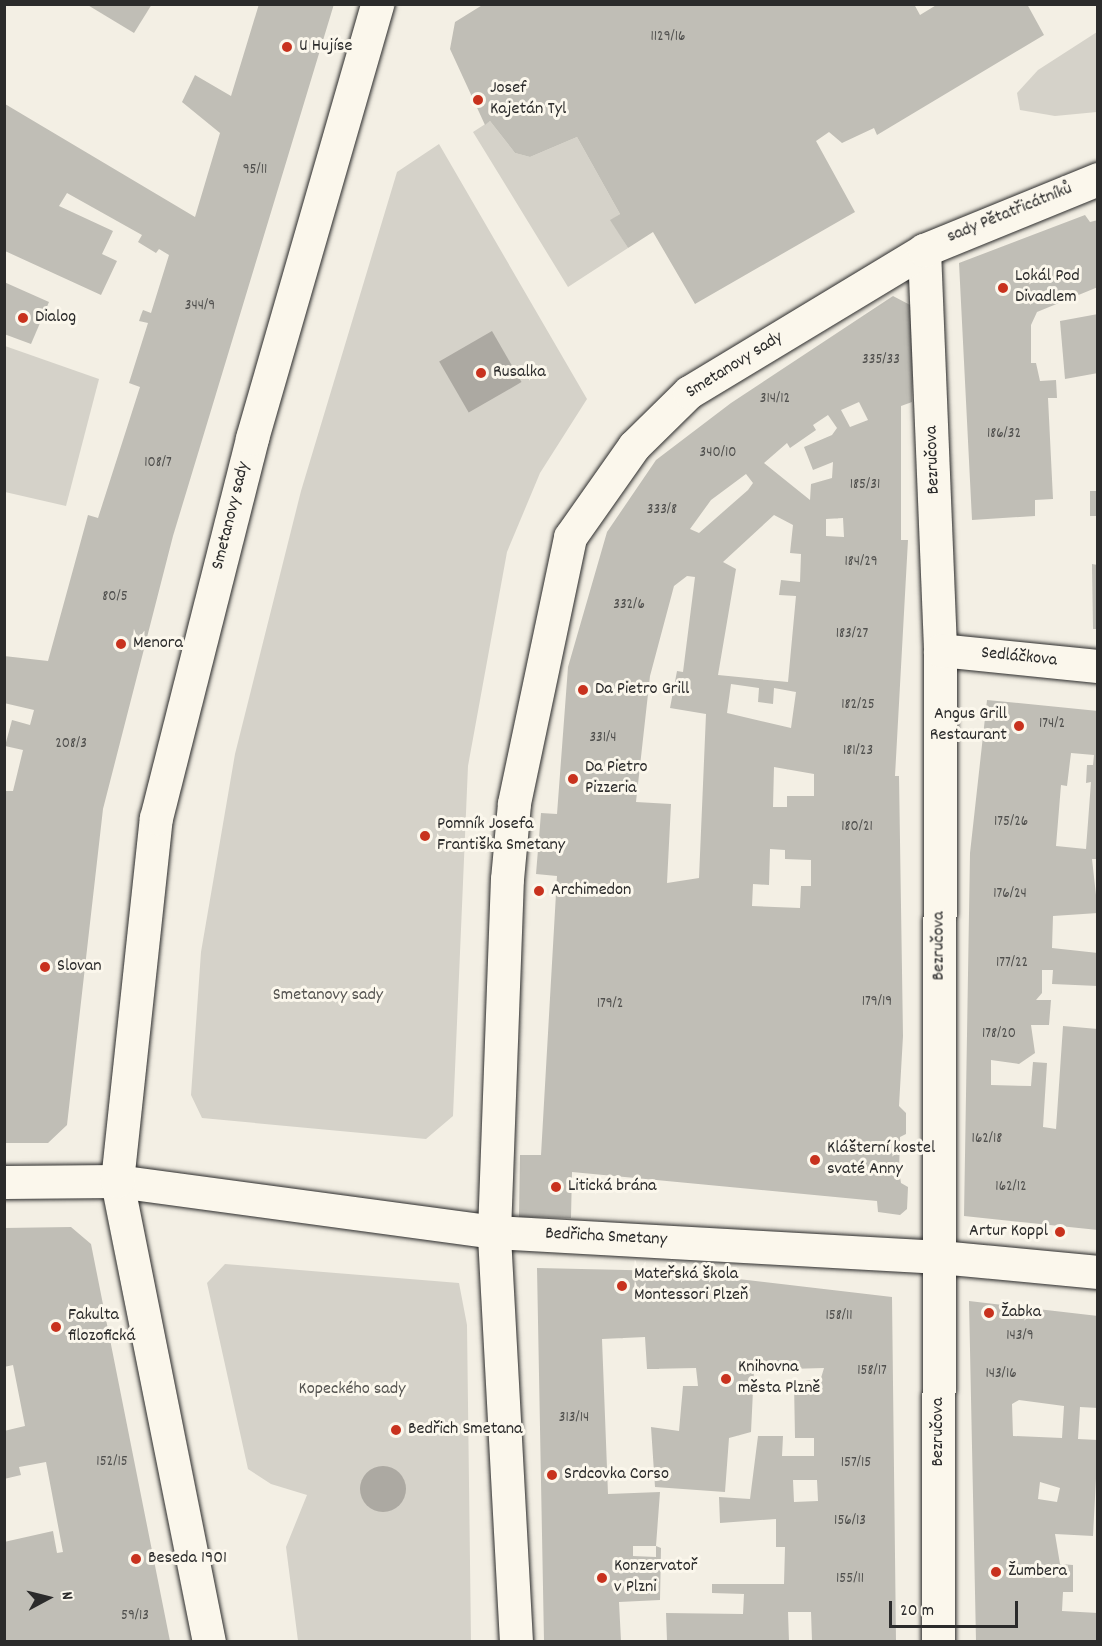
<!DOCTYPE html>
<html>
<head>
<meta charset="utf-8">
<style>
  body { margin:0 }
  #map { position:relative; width:1102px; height:1646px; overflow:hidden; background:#f3efe4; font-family:Dekko,sans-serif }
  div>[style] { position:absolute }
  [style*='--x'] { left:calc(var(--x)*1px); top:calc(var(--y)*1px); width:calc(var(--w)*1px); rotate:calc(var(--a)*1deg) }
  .green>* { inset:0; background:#d5d2c9 }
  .water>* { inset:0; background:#aca9a2; transform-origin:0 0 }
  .round { border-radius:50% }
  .building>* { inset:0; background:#c0beb6; transform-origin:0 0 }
  .roads { filter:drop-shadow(0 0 2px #2b2b2b) drop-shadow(0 0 2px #2b2b2b) }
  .pedestrian>* { height:33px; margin:-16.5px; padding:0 16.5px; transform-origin:16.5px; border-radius:16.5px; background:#fbf7ec }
  .minor>* { height:33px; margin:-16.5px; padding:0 16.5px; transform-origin:16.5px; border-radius:16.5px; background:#fbf7ec }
  .dots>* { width:16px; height:16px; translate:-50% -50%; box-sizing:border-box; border:3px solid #fbf7ec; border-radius:50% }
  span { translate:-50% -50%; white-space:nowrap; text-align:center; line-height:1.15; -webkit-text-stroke:6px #fbf7ec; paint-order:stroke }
  .number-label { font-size:15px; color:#50504e }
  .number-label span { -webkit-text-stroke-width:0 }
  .poi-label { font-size:18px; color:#2b2b2b }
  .left { translate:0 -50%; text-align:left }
  .right { translate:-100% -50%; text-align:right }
  .street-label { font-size:18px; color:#2b2b2b }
  .park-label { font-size:18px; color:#565552 }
  .frame { position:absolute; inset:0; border:6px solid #2b2b2b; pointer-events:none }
  .north { position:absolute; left:18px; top:1568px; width:60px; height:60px; -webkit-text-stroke:4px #fbf7ec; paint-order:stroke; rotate:83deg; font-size:16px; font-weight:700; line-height:24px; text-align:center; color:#2b2b2b }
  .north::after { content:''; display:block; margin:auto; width:21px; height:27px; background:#2b2b2b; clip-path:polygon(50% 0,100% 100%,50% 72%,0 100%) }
  .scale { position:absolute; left:889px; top:1601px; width:129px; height:27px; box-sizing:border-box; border:3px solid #2b2b2b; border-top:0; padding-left:8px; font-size:18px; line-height:21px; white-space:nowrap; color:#2b2b2b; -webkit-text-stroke:4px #fbf7ec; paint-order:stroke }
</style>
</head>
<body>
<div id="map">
  <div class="green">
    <div style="clip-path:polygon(1097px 32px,1097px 112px,1055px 116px,1020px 110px,1017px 93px,1038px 70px)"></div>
    <div style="clip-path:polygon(490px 121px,515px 153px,530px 157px,577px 137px,620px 214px,611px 220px,628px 248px,568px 287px,473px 132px)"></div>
    <div style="clip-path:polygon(439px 144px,587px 399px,540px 473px,507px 552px,468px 766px,453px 1116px,426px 1139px,202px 1118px,191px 1095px,201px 952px,235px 754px,301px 491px,397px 172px)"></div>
    <div style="clip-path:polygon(5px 346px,99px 379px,66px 506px,5px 492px)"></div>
    <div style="clip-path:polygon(225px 1264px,459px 1283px,467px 1325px,471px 1641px,298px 1641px,286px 1547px,307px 1495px,271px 1484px,248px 1469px,207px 1283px)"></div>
  </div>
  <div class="water">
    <div style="left:492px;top:331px;width:59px;height:61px;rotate:60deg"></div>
    <div class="round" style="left:360px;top:1466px;width:46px;height:46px"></div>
  </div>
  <div class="building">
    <div style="clip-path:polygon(86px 4px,152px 4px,134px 33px)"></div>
    <div style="clip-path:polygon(259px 4px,334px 4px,173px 536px,103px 809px,67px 1125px,48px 1143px,4px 1143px,4px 791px,13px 791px,23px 750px,5px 746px,12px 720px,30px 725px,34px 710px,4px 703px,4px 656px,48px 661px,88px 515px,98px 518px,140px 387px,129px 383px,148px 323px,139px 321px,141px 315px,143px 310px,151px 313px,169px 255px,159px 249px,156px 253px,138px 242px,142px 235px,67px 193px,59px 206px,113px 231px,102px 254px,117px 261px,101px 295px,5px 251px,5px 104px,195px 217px,220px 133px,182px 102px,195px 75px,231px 96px)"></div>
    <div style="clip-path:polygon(484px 4px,914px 4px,920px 15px,938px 4px,1027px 4px,1044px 35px,877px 135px,874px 128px,842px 143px,829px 132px,816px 141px,855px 212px,695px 304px,653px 232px,628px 248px,610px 220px,620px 214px,577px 137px,530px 157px,515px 153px,490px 121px,485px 125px,450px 49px,455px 22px)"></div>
    <div style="clip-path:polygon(1085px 215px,1090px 222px,1098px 220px,1098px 287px,1037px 312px,1031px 325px,1031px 363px,1036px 363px,1040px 381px,1056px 380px,1057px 398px,1048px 398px,1053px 499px,1035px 500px,1035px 516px,972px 520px,959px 263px)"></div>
    <div style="clip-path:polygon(4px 282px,49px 302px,31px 344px,4px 334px)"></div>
    <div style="clip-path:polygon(evenodd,893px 296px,914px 307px,912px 402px,901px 406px,901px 540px,908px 540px,895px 776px,899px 776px,903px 1036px,899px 1106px,906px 1113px,906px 1134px,900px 1137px,899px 1171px,901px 1183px,908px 1187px,907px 1209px,900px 1215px,878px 1212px,877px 1201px,572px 1172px,571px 1218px,519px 1217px,520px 1155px,541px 1155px,557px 876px,536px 874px,541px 813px,557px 814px,568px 667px,607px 532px,656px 460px,731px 403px,893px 296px,859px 402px,868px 420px,850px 427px,841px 410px,859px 402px,893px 296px,828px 415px,837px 428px,832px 435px,804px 447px,813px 470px,833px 462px,832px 478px,811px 484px,810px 500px,764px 463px,787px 443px,790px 448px,816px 430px,813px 425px,828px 415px,893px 296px,746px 474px,753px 483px,748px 490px,699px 533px,690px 529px,711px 500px,746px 474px,893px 296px,774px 515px,793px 525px,790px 553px,801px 554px,800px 582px,781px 580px,779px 595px,796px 596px,788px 682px,718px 675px,736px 569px,723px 562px,774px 515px,893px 296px,843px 518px,844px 537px,826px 536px,826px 519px,843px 518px,893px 296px,687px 576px,695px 577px,683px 672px,677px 671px,670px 708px,706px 714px,699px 878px,667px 883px,671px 804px,636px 802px,650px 676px,674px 586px,687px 576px,893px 296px,731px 684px,759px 688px,758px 702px,773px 704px,774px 688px,796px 692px,791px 728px,727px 713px,731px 684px,893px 296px,774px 767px,814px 774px,814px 796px,787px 796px,787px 807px,773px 807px,774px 767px,893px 296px,770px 849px,785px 850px,785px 859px,811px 860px,811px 886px,801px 886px,800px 908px,752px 906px,753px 884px,769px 885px,770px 849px)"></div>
    <div style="clip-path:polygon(1098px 314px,1098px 373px,1065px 379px,1060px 321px)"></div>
    <div style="left:1090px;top:491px;width:8px;height:25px"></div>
    <div style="clip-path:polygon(1092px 564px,1098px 565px,1098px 629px,1093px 629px)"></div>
    <div style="clip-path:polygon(evenodd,987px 700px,1098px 711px,1098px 859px,1092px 859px,1098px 913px,1053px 916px,1052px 948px,1098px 953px,1098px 986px,1052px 984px,1053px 970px,1042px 970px,1042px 993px,1036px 1000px,1051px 1000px,1049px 1025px,1031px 1025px,1035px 1053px,1019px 1064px,991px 1060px,991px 1085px,1031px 1086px,1033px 1062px,1047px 1063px,1043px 1127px,1056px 1129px,1063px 1026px,1098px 1029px,1098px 1230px,964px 1216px,970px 853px,987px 700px,1071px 753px,1094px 755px,1093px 765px,1087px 765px,1086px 783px,1091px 782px,1086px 849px,1056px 846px,1061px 785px,1067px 786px,1071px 753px)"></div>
    <div style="clip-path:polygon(71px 1227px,91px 1244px,170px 1641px,4px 1641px,4px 1542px,53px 1531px,57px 1553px,63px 1552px,46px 1462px,19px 1467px,21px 1475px,4px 1479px,4px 1431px,25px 1426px,13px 1365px,4px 1367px,4px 1228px)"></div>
    <div style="clip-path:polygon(evenodd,537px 1268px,670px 1271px,892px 1297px,896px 1641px,812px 1641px,811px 1612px,788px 1612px,789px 1641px,667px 1641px,666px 1613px,743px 1614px,744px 1594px,712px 1593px,712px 1584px,784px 1584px,785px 1547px,776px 1547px,776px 1519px,720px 1523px,719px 1497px,750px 1499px,758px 1436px,783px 1436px,782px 1456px,814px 1456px,814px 1438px,795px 1438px,794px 1383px,821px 1378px,824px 1368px,754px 1370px,751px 1432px,729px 1438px,725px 1492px,655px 1487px,651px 1427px,679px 1431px,683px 1386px,698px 1386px,696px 1368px,647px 1369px,645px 1337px,602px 1339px,608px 1494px,660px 1492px,656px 1546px,633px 1546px,633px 1556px,656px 1557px,656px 1546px,661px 1548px,660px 1600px,619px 1602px,621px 1641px,544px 1641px,537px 1268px,793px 1480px,817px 1480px,818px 1501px,794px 1502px,793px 1480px)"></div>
    <div style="clip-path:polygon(evenodd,969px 1301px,1098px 1316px,1098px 1408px,1080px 1407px,1078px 1439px,1098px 1440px,1093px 1536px,1055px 1534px,1060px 1564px,1073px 1565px,1073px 1592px,1063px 1592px,1062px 1611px,1098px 1613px,1098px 1641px,976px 1641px,969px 1301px,1019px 1400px,1064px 1406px,1062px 1438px,1013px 1436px,1012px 1404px,1019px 1400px,969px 1301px,1040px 1482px,1060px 1488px,1057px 1502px,1038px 1499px,1040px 1482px)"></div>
  </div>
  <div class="roads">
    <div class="pedestrian">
      <div style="--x:924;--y:250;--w:400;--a:87.7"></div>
      <div style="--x:117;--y:1181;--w:380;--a:7.7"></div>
      <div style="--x:494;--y:1232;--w:447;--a:3.2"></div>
      <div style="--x:940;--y:1257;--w:159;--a:5.4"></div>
      <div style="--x:516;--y:1642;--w:411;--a:-93.1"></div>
      <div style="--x:494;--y:1232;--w:353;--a:-87.9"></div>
      <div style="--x:507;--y:879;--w:76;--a:-84.7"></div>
      <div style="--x:514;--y:803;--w:272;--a:-78.1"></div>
      <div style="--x:570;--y:537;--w:111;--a:-54.9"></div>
      <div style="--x:634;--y:446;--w:77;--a:-44.5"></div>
      <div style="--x:689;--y:392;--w:275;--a:-31.1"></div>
      <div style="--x:924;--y:250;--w:188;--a:-22.2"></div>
    </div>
    <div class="minor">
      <div style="--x:4;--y:1182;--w:113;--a:-0.5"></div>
      <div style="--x:209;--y:1642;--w:470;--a:-101.3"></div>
      <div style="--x:117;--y:1181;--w:365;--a:-83.9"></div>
      <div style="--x:156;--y:818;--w:392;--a:-75.8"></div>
      <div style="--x:252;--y:438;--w:452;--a:-73.9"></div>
      <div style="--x:938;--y:1642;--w:992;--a:-89.88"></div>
      <div style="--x:940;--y:650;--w:159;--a:5.8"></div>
    </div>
  </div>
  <div class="dots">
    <div style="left:287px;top:47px;background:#c8321e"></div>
    <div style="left:478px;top:100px;background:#c8321e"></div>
    <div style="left:1003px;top:288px;background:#c8321e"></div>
    <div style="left:23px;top:318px;background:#c8321e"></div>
    <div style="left:481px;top:373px;background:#c8321e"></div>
    <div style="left:121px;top:644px;background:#c8321e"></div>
    <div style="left:583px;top:690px;background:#c8321e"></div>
    <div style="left:1019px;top:726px;background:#c8321e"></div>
    <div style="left:573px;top:779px;background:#c8321e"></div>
    <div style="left:425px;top:836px;background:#c8321e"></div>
    <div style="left:539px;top:891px;background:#c8321e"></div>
    <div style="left:45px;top:967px;background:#c8321e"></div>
    <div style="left:815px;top:1160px;background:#c8321e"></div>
    <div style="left:556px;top:1187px;background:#c8321e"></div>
    <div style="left:1060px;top:1232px;background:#c8321e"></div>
    <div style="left:622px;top:1286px;background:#c8321e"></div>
    <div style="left:989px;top:1313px;background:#c8321e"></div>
    <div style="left:56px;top:1327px;background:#c8321e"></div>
    <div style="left:726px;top:1379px;background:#c8321e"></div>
    <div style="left:396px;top:1430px;background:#c8321e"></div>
    <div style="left:552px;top:1475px;background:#c8321e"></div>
    <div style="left:136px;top:1559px;background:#c8321e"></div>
    <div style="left:996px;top:1572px;background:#c8321e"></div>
    <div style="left:602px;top:1578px;background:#c8321e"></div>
  </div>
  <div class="number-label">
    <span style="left:668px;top:38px">1129/16</span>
    <span style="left:255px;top:171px">95/11</span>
    <span style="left:200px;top:307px">344/9</span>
    <span style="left:881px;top:361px">335/33</span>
    <span style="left:775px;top:400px">314/12</span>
    <span style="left:1004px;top:435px">186/32</span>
    <span style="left:718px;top:454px">340/10</span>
    <span style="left:158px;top:464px">108/7</span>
    <span style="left:865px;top:486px">185/31</span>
    <span style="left:662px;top:511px">333/8</span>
    <span style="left:861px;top:563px">184/29</span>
    <span style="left:115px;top:598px">80/5</span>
    <span style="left:629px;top:606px">332/6</span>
    <span style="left:852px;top:635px">183/27</span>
    <span style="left:858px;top:706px">182/25</span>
    <span style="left:1052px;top:725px">174/2</span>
    <span style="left:603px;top:739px">331/4</span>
    <span style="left:71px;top:745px">208/3</span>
    <span style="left:858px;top:752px">181/23</span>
    <span style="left:1011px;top:823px">175/26</span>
    <span style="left:857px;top:828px">180/21</span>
    <span style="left:1010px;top:895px">176/24</span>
    <span style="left:1012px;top:964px">177/22</span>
    <span style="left:877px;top:1003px">179/19</span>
    <span style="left:610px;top:1005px">179/2</span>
    <span style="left:999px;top:1035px">178/20</span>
    <span style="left:987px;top:1140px">162/18</span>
    <span style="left:1011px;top:1188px">162/12</span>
    <span style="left:839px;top:1317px">158/11</span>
    <span style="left:1020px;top:1337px">143/9</span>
    <span style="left:872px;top:1372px">158/17</span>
    <span style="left:1001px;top:1375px">143/16</span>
    <span style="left:574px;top:1419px">313/14</span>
    <span style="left:112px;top:1463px">152/15</span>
    <span style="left:856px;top:1464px">157/15</span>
    <span style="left:850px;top:1522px">156/13</span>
    <span style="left:850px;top:1580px">155/11</span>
    <span style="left:135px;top:1617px">59/13</span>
  </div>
  <div class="poi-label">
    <span class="left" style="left:299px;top:47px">U Hujíse</span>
    <span class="left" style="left:490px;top:100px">Josef<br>Kajetán Tyl</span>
    <span class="left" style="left:1015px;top:288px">Lokál Pod<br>Divadlem</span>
    <span class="left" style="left:35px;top:318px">Dialog</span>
    <span class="left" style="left:493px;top:373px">Rusalka</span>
    <span class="left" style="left:133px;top:644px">Menora</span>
    <span class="left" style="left:595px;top:690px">Da Pietro Grill</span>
    <span class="right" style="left:1007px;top:726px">Angus Grill<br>Restaurant</span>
    <span class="left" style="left:585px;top:779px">Da Pietro<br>Pizzeria</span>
    <span class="left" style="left:437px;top:836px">Pomník Josefa<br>Františka Smetany</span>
    <span class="left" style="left:551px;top:891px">Archimedon</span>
    <span class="left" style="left:57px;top:967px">Slovan</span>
    <span class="left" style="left:827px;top:1160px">Klášterní kostel<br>svaté Anny</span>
    <span class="left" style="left:568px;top:1187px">Litická brána</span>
    <span class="right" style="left:1048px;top:1232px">Artur Koppl</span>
    <span class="left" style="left:634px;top:1286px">Mateřská škola<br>Montessori Plzeň</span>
    <span class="left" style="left:1001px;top:1313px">Žabka</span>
    <span class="left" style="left:68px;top:1327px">Fakulta<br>filozofická</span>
    <span class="left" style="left:738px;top:1379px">Knihovna<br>města Plzně</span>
    <span class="left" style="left:408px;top:1430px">Bedřich Smetana</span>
    <span class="left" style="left:564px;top:1475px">Srdcovka Corso</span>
    <span class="left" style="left:148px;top:1559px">Beseda 1901</span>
    <span class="left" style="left:614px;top:1578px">Konzervatoř<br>v Plzni</span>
    <span class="left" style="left:1008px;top:1572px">Žumbera</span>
  </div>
  <div class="street-label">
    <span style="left:1010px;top:214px;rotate:-22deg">sady Pětatřicátníků</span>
    <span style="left:735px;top:366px;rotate:-32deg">Smetanovy sady</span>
    <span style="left:934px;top:460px;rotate:-92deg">Bezručova</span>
    <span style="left:232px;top:516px;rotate:-76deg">Smetanovy sady</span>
    <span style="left:1019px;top:658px;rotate:6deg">Sedláčkova</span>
    <span style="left:940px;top:946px;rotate:-90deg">Bezručova</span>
    <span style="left:606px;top:1238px;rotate:3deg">Bedřicha Smetany</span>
    <span style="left:939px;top:1432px;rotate:-90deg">Bezručova</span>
  </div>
  <div class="park-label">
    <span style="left:328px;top:996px">Smetanovy sady</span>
    <span style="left:352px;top:1390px">Kopeckého sady</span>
  </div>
  <div class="frame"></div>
  <div class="north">N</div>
  <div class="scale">20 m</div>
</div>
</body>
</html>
